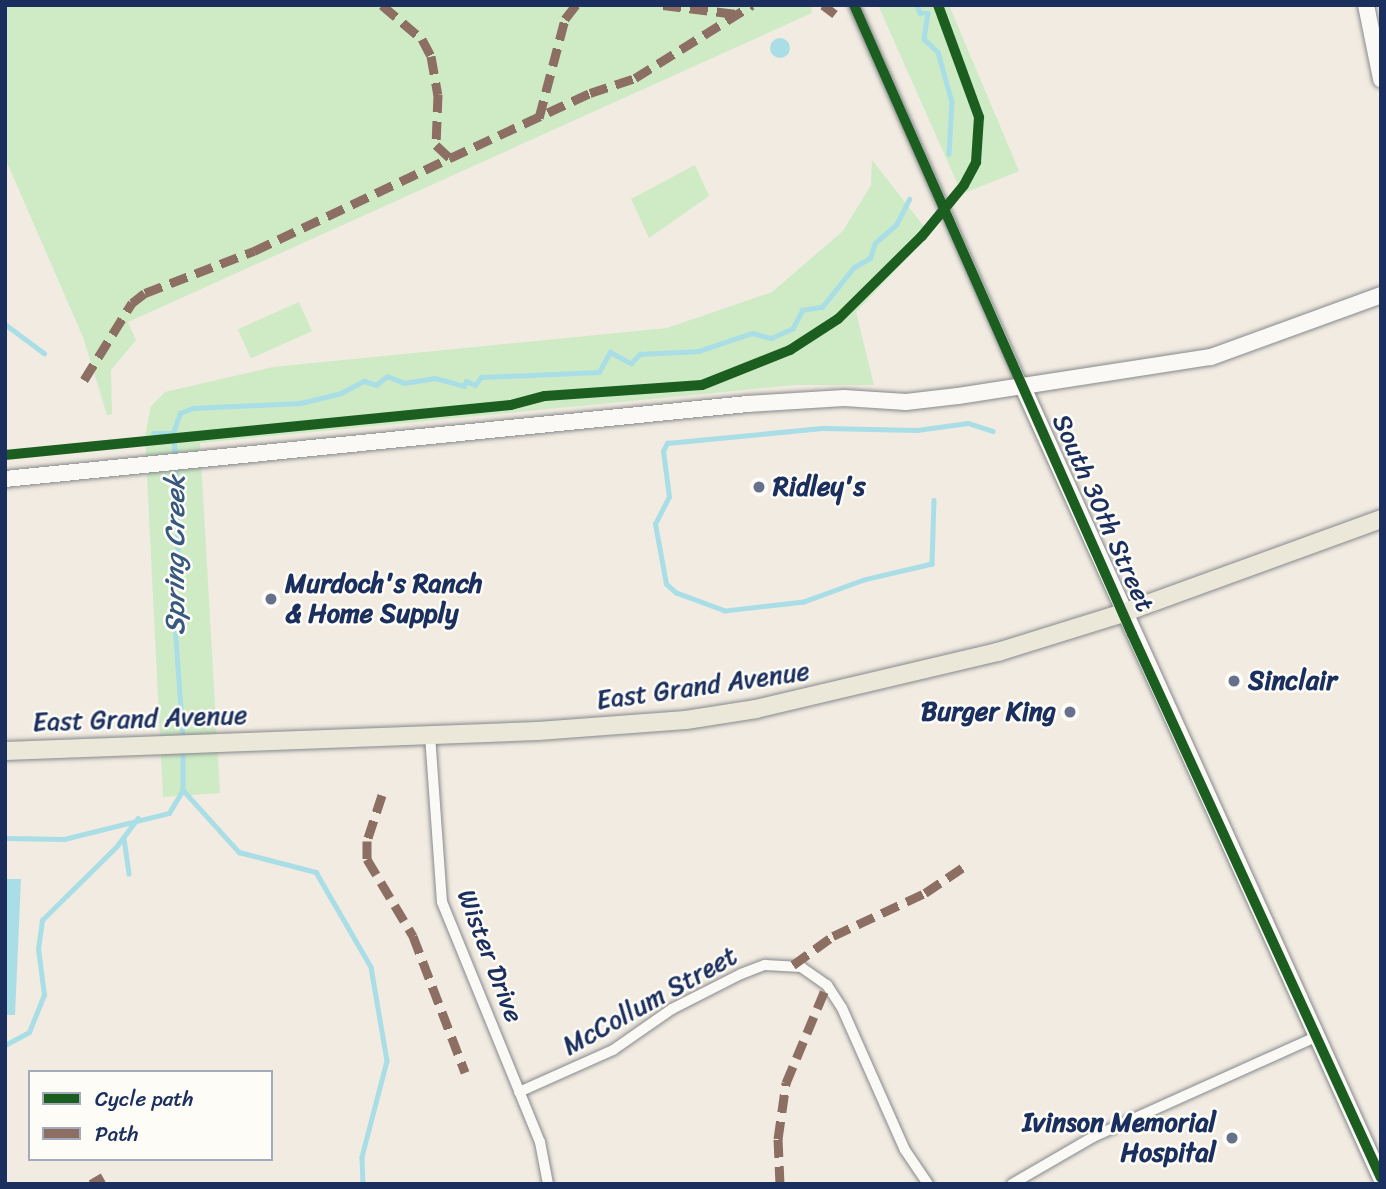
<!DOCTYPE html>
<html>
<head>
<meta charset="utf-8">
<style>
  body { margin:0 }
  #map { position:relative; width:1386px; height:1189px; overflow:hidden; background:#f1ebe1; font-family:Sriracha,sans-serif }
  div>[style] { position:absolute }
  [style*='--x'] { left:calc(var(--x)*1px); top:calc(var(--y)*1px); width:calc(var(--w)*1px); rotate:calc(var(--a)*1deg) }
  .green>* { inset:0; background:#ceebc6; transform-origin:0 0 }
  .water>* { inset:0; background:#a9dee6 }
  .round { border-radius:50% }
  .stream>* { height:4.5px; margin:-2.25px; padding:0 2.25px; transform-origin:2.25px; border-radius:2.25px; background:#a9dee6 }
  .roads { filter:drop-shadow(0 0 2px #87898d) drop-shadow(0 0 2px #87898d) }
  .street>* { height:10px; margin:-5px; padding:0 5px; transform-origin:5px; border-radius:5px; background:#faf9f5 }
  .secondary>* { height:16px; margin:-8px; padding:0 8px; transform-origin:8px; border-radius:8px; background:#faf9f5 }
  .primary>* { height:18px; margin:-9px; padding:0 9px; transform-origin:9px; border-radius:9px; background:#ece8d9 }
  .quiet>* { height:9px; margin-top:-4.5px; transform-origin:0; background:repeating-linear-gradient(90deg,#8d6e63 0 18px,transparent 0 27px) }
  .cycleway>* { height:10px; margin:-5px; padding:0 5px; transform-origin:5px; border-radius:5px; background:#1b5e20 }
  .dots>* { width:19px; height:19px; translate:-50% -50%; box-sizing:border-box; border:4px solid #fdfcf7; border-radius:50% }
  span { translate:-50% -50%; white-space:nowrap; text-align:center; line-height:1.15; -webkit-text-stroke:5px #fdfcf7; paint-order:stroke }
  .poi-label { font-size:26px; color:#1b2f5e; font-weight:700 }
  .left { translate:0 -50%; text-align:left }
  .right { translate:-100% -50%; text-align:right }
  .street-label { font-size:26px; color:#1b2f5e }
  .water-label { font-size:28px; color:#375980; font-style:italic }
  .frame { position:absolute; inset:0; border:7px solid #1b2f5e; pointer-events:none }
  .legend { position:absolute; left:28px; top:1070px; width:245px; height:91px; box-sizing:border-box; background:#fdfcf7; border:2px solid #a3aaba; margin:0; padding:9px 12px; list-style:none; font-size:21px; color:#1b2f5e }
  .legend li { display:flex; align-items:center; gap:14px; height:35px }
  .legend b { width:35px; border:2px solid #a3aaba }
</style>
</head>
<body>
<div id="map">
  <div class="green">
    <div style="clip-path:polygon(5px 5px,811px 5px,812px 13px,128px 322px,136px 340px,111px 370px,112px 414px,107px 415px,83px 337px,5px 158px)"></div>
    <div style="clip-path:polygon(878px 5px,949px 5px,1019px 171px,962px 194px)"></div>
    <div style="clip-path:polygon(872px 160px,930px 234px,856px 312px,874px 385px,795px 385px,200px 443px,220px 793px,163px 797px,145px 436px,151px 406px,165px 392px,273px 367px,667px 328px,772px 292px,843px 231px,871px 185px)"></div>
    <div style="clip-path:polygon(695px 165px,709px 196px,649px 238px,631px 199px)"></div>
    <div style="left:299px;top:302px;width:32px;height:67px;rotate:66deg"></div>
  </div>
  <div class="water">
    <div class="round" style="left:770px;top:38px;width:20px;height:20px"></div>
    <div style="clip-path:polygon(5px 879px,21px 879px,15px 1015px,5px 1015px)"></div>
  </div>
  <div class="stream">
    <div style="--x:917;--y:5;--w:9;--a:69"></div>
    <div style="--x:920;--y:13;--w:8;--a:0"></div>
    <div style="--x:928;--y:13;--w:26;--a:99"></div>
    <div style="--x:924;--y:39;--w:19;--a:43"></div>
    <div style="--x:938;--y:52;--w:52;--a:74.4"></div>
    <div style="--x:952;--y:102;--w:52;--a:93.3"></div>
    <div style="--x:5;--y:324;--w:49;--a:36.6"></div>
    <div style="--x:153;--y:433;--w:20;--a:0"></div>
    <div style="--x:175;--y:457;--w:24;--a:-95"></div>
    <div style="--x:173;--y:433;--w:21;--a:-71"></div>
    <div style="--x:180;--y:413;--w:14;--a:-21"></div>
    <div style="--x:193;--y:408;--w:108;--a:-2.7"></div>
    <div style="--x:301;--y:403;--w:41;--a:-14"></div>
    <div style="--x:341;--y:393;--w:26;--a:-28"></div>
    <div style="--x:364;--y:381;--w:13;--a:18"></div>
    <div style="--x:376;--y:385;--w:14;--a:-39"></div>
    <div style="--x:387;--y:376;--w:18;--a:22"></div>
    <div style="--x:404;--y:383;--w:31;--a:-9"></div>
    <div style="--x:435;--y:378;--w:30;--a:15"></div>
    <div style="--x:464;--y:386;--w:5;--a:-68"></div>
    <div style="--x:466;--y:381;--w:10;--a:24"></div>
    <div style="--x:475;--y:385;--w:10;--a:-53"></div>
    <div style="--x:481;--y:377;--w:118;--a:-2.4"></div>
    <div style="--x:599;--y:372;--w:23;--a:-61"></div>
    <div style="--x:610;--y:352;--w:24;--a:28"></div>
    <div style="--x:631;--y:363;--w:13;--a:-45"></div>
    <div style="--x:640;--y:354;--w:59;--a:-2.9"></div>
    <div style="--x:699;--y:351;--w:56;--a:-18.8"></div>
    <div style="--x:752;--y:333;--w:20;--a:15"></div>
    <div style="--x:771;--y:338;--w:24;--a:-24"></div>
    <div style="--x:793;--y:328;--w:20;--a:-63"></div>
    <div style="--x:802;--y:310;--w:20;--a:-9"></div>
    <div style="--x:822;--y:307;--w:51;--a:-51.3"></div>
    <div style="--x:854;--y:267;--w:18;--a:-29"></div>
    <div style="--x:870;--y:258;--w:16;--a:-72"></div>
    <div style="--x:875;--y:243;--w:28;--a:-41"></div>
    <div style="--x:896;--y:225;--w:29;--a:-63"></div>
    <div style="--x:176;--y:465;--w:92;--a:88.8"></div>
    <div style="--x:178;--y:557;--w:40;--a:97.1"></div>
    <div style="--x:173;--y:597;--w:141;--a:85.9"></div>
    <div style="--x:934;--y:500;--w:64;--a:91.8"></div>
    <div style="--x:932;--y:564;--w:70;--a:166.8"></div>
    <div style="--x:864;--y:580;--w:64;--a:159.9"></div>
    <div style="--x:804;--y:602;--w:80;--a:173.5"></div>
    <div style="--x:725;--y:611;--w:52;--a:-159.8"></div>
    <div style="--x:676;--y:593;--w:13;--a:-138"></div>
    <div style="--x:666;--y:584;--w:61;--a:-100.4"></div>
    <div style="--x:655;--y:524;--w:30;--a:-63"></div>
    <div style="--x:669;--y:497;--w:46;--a:-97.4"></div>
    <div style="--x:663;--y:451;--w:9;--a:-63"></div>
    <div style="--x:667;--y:443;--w:158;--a:-5.5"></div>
    <div style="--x:824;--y:428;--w:93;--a:1.2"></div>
    <div style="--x:917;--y:430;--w:51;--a:-7.8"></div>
    <div style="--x:968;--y:423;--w:26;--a:18"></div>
    <div style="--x:183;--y:747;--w:43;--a:90"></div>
    <div style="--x:183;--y:790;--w:84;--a:47.9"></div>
    <div style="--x:239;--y:852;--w:80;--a:14.6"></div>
    <div style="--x:316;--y:872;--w:110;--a:59.9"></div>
    <div style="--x:371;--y:967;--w:95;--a:80.3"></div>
    <div style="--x:387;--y:1061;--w:99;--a:104.6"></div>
    <div style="--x:362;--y:1157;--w:27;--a:88"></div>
    <div style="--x:5;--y:838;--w:59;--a:1"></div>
    <div style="--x:64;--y:839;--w:108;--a:-13.9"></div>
    <div style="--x:169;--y:813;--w:27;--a:-59"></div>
    <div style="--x:124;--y:838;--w:36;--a:82"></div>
    <div style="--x:5;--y:1045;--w:27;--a:-28"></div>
    <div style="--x:29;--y:1032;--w:40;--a:-68"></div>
    <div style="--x:44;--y:995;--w:46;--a:-97.4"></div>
    <div style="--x:38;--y:949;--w:29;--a:-82"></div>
    <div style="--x:42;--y:920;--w:104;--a:-44.6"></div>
    <div style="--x:116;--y:847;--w:36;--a:-53"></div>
  </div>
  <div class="roads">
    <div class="street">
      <div style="--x:854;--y:5;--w:415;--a:66.1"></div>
      <div style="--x:430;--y:735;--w:167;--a:85.9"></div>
      <div style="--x:442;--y:902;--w:259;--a:67.8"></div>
      <div style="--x:540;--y:1142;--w:43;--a:79.2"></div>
      <div style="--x:519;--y:1092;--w:103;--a:-24.1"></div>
      <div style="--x:613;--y:1050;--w:72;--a:-34.8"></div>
      <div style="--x:672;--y:1009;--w:77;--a:-26.9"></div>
      <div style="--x:741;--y:974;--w:26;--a:-21"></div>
      <div style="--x:765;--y:965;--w:36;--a:3"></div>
      <div style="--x:801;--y:967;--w:32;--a:35"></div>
      <div style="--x:827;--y:985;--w:27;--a:57"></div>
      <div style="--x:842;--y:1008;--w:155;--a:66.1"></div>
      <div style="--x:905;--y:1150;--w:41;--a:55.9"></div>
      <div style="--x:1012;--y:1184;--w:94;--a:-30.1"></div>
      <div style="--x:1093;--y:1137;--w:244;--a:-24.2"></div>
    </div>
    <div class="secondary">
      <div style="--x:1366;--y:5;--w:76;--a:78.5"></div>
      <div style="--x:1022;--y:385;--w:870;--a:65.64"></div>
      <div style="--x:5;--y:479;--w:746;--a:-5.77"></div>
      <div style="--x:747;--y:404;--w:97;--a:-3.5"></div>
      <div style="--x:844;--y:398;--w:62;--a:3.7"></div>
      <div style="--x:906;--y:402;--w:52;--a:-6.6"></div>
      <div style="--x:958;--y:396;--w:256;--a:-8.8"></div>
      <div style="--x:1211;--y:357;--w:181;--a:-20"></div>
    </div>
    <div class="primary">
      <div style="--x:5;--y:751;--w:533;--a:-2.15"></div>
      <div style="--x:538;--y:731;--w:148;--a:-4.3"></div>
      <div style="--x:686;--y:720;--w:71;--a:-8.9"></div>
      <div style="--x:756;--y:709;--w:249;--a:-13.3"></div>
      <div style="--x:998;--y:652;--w:131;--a:-17.3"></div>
      <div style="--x:1123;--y:613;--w:275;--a:-20"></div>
    </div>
  </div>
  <div class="quiet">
    <div style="--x:382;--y:5;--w:52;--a:40.4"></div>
    <div style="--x:422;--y:39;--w:19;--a:62"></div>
    <div style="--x:431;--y:56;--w:39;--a:80"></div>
    <div style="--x:438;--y:94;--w:51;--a:92.2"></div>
    <div style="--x:436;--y:145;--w:19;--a:43"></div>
    <div style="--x:450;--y:158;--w:154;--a:-24.9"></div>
    <div style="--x:590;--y:93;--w:47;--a:-18.4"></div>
    <div style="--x:635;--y:78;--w:138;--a:-32"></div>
    <div style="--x:663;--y:5;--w:74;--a:7"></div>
    <div style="--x:823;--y:5;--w:15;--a:37"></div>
    <div style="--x:539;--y:118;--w:102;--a:-75.3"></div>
    <div style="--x:565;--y:19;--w:18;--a:-52"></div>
    <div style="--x:84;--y:380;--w:91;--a:-58.1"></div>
    <div style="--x:132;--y:303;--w:16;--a:-38"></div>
    <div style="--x:145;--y:293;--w:117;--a:-21.1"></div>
    <div style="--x:254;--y:251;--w:217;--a:-25.4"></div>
    <div style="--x:382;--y:795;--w:48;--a:108.1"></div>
    <div style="--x:367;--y:841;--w:18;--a:90"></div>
    <div style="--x:367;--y:859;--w:90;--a:59.1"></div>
    <div style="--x:413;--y:936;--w:146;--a:69.1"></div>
    <div style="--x:793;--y:965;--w:49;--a:-35.9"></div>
    <div style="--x:833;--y:936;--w:102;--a:-25.1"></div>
    <div style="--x:925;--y:893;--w:45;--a:-34"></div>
    <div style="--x:91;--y:1184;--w:14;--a:-30"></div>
    <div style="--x:780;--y:1184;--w:45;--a:-92.5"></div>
    <div style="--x:778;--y:1139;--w:57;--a:-81.9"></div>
    <div style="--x:786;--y:1083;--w:106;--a:-67.3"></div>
  </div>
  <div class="cycleway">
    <div style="--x:854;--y:5;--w:688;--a:66.16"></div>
    <div style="--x:1132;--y:634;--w:598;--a:65.41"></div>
    <div style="--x:5;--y:455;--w:508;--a:-5.64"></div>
    <div style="--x:511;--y:405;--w:35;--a:-15"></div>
    <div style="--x:545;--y:396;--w:157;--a:-4"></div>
    <div style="--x:702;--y:385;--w:95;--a:-21.7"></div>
    <div style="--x:790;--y:350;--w:57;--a:-32.9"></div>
    <div style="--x:838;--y:319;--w:118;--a:-44.7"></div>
    <div style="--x:922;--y:236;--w:66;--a:-50.5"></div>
    <div style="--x:964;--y:185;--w:26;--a:-62"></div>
    <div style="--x:976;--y:162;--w:45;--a:-86.2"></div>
    <div style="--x:979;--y:117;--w:119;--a:-110.1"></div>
  </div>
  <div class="dots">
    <div style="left:759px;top:487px;background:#66718c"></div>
    <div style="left:271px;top:599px;background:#66718c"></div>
    <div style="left:1234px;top:681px;background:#66718c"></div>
    <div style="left:1070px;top:712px;background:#66718c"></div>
    <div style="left:1232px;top:1138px;background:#66718c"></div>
  </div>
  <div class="poi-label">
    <span class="left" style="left:773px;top:487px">Ridley's</span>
    <span class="left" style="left:285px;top:599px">Murdoch's Ranch<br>&amp; Home Supply</span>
    <span class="left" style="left:1248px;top:681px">Sinclair</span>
    <span class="right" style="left:1056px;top:712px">Burger King</span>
    <span class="right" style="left:1216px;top:1138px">Ivinson Memorial<br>Hospital</span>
  </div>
  <div class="street-label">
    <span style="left:1103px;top:513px;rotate:66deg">South 30th Street</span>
    <span style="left:703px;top:686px;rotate:-8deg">East Grand Avenue</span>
    <span style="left:140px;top:719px;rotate:-2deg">East Grand Avenue</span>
    <span style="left:490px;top:956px;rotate:69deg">Wister Drive</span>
    <span style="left:650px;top:1001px;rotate:-29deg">McCollum Street</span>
  </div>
  <div class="water-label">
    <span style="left:175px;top:555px;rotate:-90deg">Spring Creek</span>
  </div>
  <div class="frame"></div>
  <ul class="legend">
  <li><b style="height:9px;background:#1b5e20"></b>Cycle path</li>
  <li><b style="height:9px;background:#8d6e63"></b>Path</li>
  </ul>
</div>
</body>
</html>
